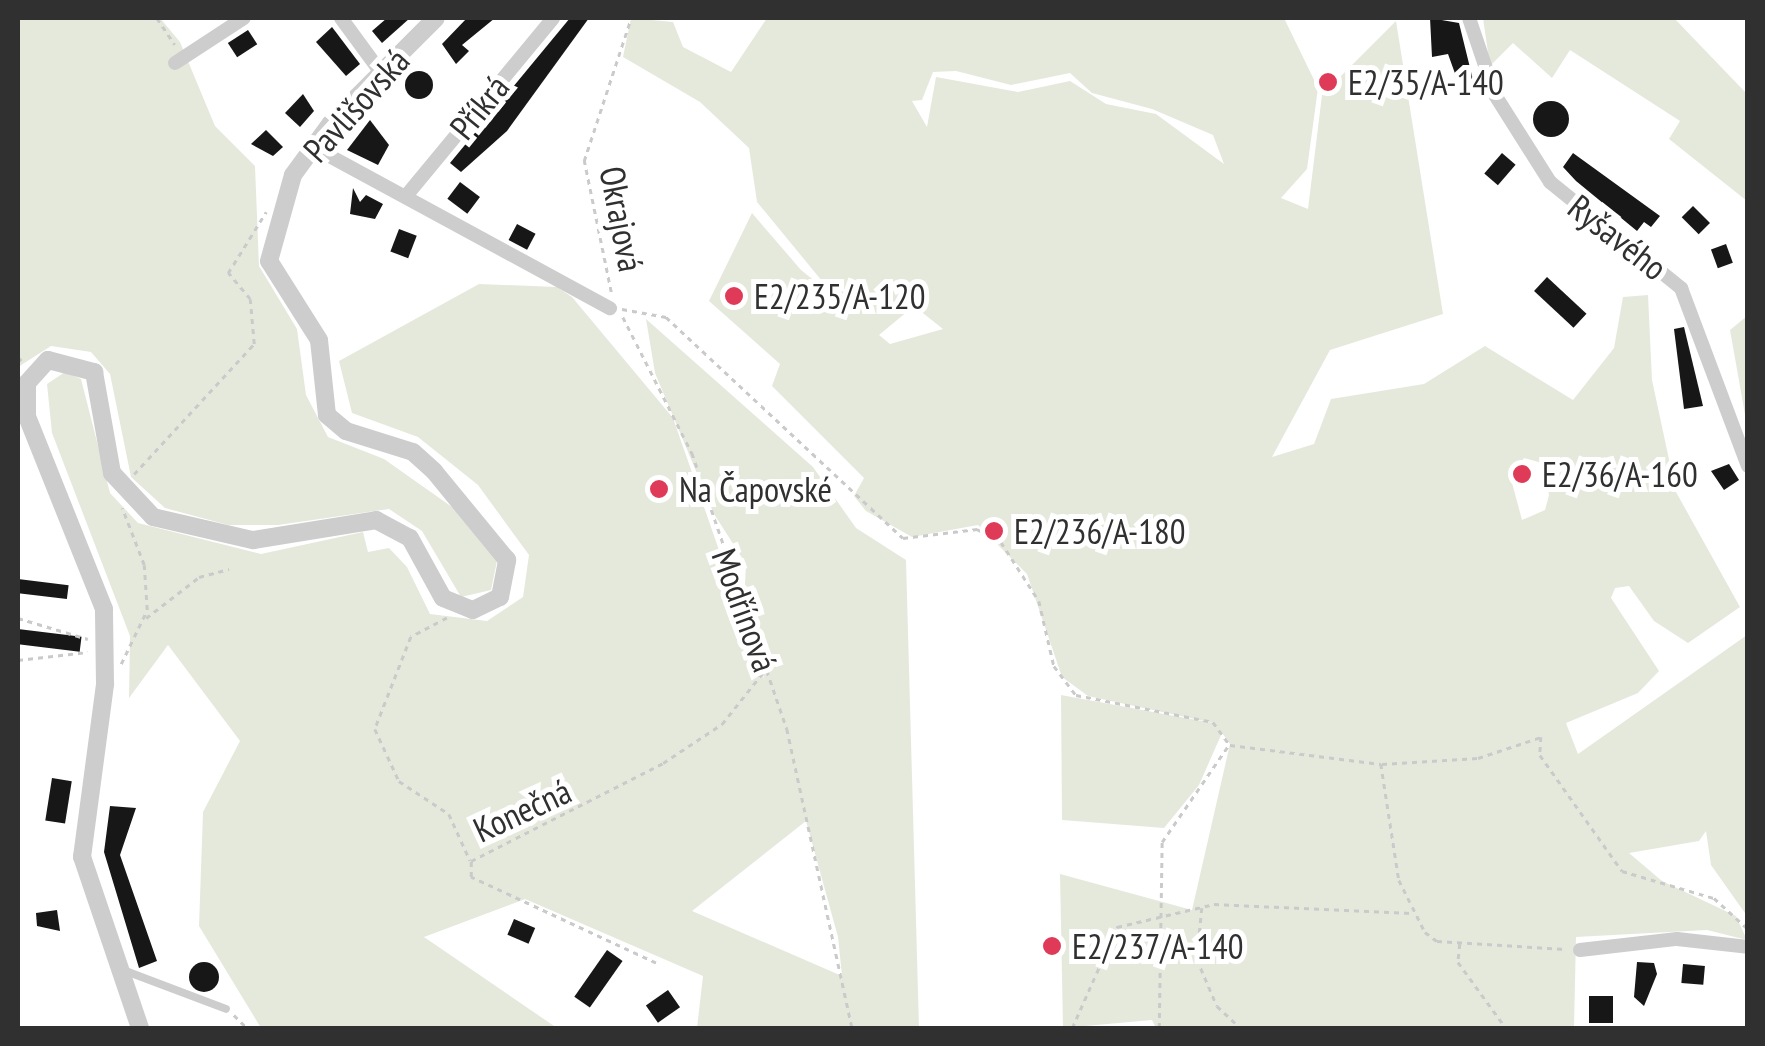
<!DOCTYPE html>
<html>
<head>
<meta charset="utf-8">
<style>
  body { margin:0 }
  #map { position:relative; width:1765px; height:1046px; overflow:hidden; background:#fff; font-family:"PT Sans Narrow",sans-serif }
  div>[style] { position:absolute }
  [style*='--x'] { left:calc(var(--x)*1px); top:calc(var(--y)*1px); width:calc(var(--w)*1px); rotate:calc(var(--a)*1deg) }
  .green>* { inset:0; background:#e5e9dc }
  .building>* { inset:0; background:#171717; transform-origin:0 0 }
  .round { border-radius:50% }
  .path>* { height:2.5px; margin-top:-1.25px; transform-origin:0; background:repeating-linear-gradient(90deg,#cacaca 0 5px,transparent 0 10px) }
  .service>* { height:8px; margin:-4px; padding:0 4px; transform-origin:4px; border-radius:4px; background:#cdcdcd }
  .minor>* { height:14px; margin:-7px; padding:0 7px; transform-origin:7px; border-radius:7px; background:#cdcdcd }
  .tertiary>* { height:18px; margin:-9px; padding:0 9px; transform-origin:9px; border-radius:9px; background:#cdcdcd }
  .dots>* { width:28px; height:28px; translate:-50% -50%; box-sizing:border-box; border:5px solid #fff; border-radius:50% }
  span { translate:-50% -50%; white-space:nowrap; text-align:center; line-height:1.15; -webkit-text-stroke:10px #fff; paint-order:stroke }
  .poi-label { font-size:35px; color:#303030 }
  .left { translate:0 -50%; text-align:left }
  .street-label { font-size:35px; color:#303030 }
  .frame { position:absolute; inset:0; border:20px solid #303030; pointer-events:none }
</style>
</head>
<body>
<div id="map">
  <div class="green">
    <div style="clip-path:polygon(18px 18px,160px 18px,180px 42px,215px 126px,255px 166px,259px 266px,297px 329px,306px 395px,328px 437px,384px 459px,462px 514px,497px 561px,491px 590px,461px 597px,422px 531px,389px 509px,278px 525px,228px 525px,165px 508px,131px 477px,110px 374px,91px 352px,51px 346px,18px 367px)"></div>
    <div style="clip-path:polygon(evenodd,631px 18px,673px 22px,683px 47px,731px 72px,767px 18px,1284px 18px,1318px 88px,1307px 169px,1281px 198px,1308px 209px,1322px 95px,1396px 21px,1443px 314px,1330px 350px,1272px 457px,1314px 444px,1331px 399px,1424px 384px,1485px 346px,1573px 400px,1614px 348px,1623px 297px,1648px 295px,1652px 380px,1676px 492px,1740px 607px,1688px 643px,1654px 621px,1629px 586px,1615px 588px,1611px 598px,1659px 671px,1638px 693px,1566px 723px,1578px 754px,1747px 635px,1747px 916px,1711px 865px,1706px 831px,1699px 841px,1629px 853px,1662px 881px,1736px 916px,1747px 940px,1707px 930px,1576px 937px,1574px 1028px,1156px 1028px,1152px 1020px,1063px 1028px,1060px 874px,1192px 910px,1230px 744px,1222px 733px,1199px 785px,1164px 828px,1062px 820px,1061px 695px,1218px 724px,1088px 696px,1062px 677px,1027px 574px,978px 525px,912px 537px,866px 511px,854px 496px,864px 478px,772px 386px,780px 364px,709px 301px,752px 213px,801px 270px,836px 298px,757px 202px,749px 148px,700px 102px,623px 57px,631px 18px,956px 71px,1011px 85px,1070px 73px,1092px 93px,1152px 109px,1213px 135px,1224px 164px,1156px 114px,1106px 104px,1070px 81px,1018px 92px,936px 77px,927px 127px,912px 101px,922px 100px,933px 72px,956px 71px,631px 18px,914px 306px,943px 329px,890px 344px,879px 335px,914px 306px,631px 18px,1524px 458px,1542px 463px,1549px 495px,1545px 510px,1522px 520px,1511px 479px,1524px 458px)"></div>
    <div style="clip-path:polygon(1483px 18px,1674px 18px,1747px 94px,1747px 201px,1669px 139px,1680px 121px,1570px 50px,1552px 78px,1513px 43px,1490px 66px)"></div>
    <div style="clip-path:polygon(evenodd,479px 284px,557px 287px,572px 297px,673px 418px,765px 682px,744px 603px,746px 564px,714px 514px,655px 373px,646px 319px,813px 467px,856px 528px,906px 560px,919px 1028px,697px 1028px,703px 976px,525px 899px,424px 937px,557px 1028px,261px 1028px,199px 926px,203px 812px,240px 741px,168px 645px,129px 698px,130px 636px,52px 433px,47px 384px,65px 372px,81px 379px,110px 493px,138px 523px,261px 554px,363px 532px,368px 552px,389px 548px,407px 567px,430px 614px,487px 621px,523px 597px,529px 555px,478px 485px,418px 437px,352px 413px,339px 361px,479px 284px,806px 821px,838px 937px,842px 976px,692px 911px,806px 821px)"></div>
    <div style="clip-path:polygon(1747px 316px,1747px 426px,1730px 330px)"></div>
  </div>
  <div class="building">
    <div style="clip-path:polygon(387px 18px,410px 18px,382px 43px,372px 31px)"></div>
    <div style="clip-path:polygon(467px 18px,495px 18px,462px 45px,469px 51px,456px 64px,442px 44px)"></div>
    <div style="clip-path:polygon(570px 18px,589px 18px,507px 131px,461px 172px,450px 163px)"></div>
    <div style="clip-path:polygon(1430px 18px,1459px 23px,1475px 88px,1462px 93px,1448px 54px,1432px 57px)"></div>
    <div style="clip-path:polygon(332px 27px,360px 64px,346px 76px,316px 42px)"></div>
    <div style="left:248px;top:30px;width:17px;height:24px;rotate:57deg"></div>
    <div class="round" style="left:405px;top:71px;width:28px;height:28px"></div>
    <div style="clip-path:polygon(303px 94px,314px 111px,300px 127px,285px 113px)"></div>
    <div class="round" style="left:1533px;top:101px;width:36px;height:36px"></div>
    <div style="clip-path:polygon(370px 120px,389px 145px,378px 165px,347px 150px)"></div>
    <div style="clip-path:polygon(266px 130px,283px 147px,273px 156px,251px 144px)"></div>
    <div style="left:1502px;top:153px;width:18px;height:27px;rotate:41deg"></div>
    <div style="clip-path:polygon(1573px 153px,1660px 216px,1651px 227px,1644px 222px,1637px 231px,1576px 181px,1563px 167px)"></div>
    <div style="left:460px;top:182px;width:25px;height:21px;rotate:37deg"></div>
    <div style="clip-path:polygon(353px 188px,360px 202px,366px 195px,383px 204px,375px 219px,350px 214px)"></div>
    <div style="left:1693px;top:206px;width:24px;height:16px;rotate:45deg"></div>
    <div style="left:517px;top:224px;width:21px;height:18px;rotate:28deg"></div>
    <div style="left:399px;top:229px;width:19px;height:24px;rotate:21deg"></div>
    <div style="left:1726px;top:244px;width:20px;height:16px;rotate:70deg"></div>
    <div style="left:1547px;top:277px;width:54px;height:19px;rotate:43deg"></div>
    <div style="clip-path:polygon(1684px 327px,1703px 406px,1684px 409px,1674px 329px)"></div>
    <div style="clip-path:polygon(1729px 464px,1739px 480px,1724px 490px,1711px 471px)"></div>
    <div style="left:18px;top:579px;width:51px;height:14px;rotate:7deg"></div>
    <div style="left:18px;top:629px;width:64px;height:15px;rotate:7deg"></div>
    <div style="left:52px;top:778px;width:20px;height:43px;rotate:9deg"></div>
    <div style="clip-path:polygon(110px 806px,136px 808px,120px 855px,157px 961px,139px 968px,104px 852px)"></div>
    <div style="clip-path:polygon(57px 910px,60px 931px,37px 926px,36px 913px)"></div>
    <div style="left:514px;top:919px;width:23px;height:17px;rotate:23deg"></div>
    <div style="left:607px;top:950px;width:19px;height:57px;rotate:35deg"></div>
    <div style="clip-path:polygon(1637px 962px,1654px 963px,1657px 974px,1644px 1006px,1634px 997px)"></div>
    <div class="round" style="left:189px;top:962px;width:30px;height:30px"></div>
    <div style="left:1683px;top:964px;width:22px;height:19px;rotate:5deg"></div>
    <div style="left:668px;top:990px;width:21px;height:27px;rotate:55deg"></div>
    <div style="left:1613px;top:996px;width:27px;height:24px;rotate:90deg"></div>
  </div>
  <div class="path">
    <div style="--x:157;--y:18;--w:32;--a:56"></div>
    <div style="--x:611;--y:292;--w:134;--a:-101.6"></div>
    <div style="--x:584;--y:161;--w:151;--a:-71.8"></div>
    <div style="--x:622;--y:309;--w:45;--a:10.3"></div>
    <div style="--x:666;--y:317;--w:324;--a:43"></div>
    <div style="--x:903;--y:538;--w:75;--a:-6.9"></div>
    <div style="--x:977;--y:529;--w:27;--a:28"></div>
    <div style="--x:1001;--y:542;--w:70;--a:57.2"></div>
    <div style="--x:1039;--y:601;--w:67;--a:77"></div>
    <div style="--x:1054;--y:666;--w:36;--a:53"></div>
    <div style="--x:1076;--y:695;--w:140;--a:11.1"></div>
    <div style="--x:1213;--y:722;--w:27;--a:54"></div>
    <div style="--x:623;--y:317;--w:153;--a:63.1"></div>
    <div style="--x:692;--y:453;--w:292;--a:71"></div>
    <div style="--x:787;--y:729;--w:306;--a:77.7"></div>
    <div style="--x:18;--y:357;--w:8;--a:45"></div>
    <div style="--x:134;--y:474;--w:177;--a:-47.3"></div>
    <div style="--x:254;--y:344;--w:45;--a:-95.1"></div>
    <div style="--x:250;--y:299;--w:34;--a:-130"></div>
    <div style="--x:228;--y:273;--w:72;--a:-58.1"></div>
    <div style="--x:18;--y:618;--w:73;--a:16.7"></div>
    <div style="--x:146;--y:618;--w:67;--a:-37.7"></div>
    <div style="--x:199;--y:577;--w:31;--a:-15"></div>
    <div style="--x:447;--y:618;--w:41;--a:152.2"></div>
    <div style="--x:411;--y:637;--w:99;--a:111.4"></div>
    <div style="--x:375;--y:729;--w:57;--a:65.2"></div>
    <div style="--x:399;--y:781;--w:60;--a:33.4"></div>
    <div style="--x:449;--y:814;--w:51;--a:65.5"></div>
    <div style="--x:18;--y:660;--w:70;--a:-6.5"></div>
    <div style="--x:121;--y:664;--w:60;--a:-64.3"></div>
    <div style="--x:147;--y:610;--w:45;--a:-93.8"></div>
    <div style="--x:144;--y:565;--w:61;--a:-111.1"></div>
    <div style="--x:1230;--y:745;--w:152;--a:7.2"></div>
    <div style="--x:1381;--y:764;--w:117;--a:81.2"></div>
    <div style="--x:1399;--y:880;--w:58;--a:63.4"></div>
    <div style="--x:1425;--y:932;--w:15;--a:37"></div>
    <div style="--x:1437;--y:941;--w:128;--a:3.6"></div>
    <div style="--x:1382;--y:764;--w:96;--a:-3.6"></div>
    <div style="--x:1478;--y:758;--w:66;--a:-18.4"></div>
    <div style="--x:1541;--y:737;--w:18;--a:93"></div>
    <div style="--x:1540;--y:755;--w:142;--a:54.7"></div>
    <div style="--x:1622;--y:871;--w:96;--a:16.4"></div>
    <div style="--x:1714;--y:898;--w:46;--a:42.4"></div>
    <div style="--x:1202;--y:908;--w:51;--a:95.6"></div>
    <div style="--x:1197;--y:959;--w:51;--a:66.9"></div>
    <div style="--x:1217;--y:1006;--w:33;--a:43"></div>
    <div style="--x:1460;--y:944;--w:18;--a:96"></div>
    <div style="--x:1458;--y:962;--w:82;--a:54"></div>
    <div style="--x:656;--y:963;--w:204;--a:-155.1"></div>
    <div style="--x:471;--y:877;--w:16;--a:-90"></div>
    <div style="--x:471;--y:861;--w:216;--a:-27"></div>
    <div style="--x:663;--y:763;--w:71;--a:-33.5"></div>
    <div style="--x:722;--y:724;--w:69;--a:-51.5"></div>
    <div style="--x:234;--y:1015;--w:18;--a:45"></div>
    <div style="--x:1072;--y:1028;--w:111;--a:-66"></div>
    <div style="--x:1117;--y:927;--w:100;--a:-13.3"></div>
    <div style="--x:1214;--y:904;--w:197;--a:2.6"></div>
    <div style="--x:1159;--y:1028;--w:186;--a:-89.1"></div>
    <div style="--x:1162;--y:842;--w:116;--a:-55.5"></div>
  </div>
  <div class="service">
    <div style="--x:123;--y:970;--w:110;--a:20.7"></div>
  </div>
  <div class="minor">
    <div style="--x:341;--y:18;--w:69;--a:53.8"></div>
    <div style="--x:1469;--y:18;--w:81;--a:71.3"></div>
    <div style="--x:1495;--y:95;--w:103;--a:57.7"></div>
    <div style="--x:1550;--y:182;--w:169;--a:39"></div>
    <div style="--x:1681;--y:288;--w:190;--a:69.4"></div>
    <div style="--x:175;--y:63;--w:82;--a:-33.1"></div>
    <div style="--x:313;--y:147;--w:338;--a:28.5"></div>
    <div style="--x:406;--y:196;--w:231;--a:-50.4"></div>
    <div style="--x:1580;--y:950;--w:98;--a:-6.5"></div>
    <div style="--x:1677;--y:939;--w:71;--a:6.4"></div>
  </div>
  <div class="tertiary">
    <div style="--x:140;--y:1028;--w:181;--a:-108.7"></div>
    <div style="--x:82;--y:857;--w:175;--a:-82.4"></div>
    <div style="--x:105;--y:684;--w:75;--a:-90.8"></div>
    <div style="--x:104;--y:609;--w:208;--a:-111.8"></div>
    <div style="--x:27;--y:416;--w:33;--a:-90"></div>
    <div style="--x:27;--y:383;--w:31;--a:-48"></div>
    <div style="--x:48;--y:360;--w:48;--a:14.6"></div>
    <div style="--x:94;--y:372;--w:103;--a:79.9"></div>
    <div style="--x:112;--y:473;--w:60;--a:47"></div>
    <div style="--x:153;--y:517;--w:103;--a:13"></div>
    <div style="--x:253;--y:540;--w:125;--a:-9.2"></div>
    <div style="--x:376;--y:520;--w:38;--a:28"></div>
    <div style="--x:410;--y:538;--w:68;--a:61.2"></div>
    <div style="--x:443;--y:598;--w:32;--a:22"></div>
    <div style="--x:473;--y:610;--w:30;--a:-26"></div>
    <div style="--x:500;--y:597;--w:38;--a:-79"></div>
    <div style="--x:507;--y:560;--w:115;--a:-129.4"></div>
    <div style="--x:434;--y:471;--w:28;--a:-138"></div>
    <div style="--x:413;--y:452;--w:70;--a:-162.6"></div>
    <div style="--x:346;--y:431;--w:25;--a:-140"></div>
    <div style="--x:327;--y:415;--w:75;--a:-96.1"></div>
    <div style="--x:319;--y:340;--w:93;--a:-122.3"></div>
    <div style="--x:269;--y:261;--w:89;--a:-74.4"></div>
    <div style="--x:293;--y:175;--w:64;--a:-53.8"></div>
    <div style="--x:331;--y:123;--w:148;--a:-45"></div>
  </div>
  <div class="dots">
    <div style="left:1328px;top:82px;background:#df3b58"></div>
    <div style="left:734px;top:296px;background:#df3b58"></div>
    <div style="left:1522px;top:474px;background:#df3b58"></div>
    <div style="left:659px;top:489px;background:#df3b58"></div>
    <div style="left:994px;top:531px;background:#df3b58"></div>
    <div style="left:1052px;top:946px;background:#df3b58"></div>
  </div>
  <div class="poi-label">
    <span class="left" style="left:1348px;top:82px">E2/35/A-140</span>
    <span class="left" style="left:754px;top:296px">E2/235/A-120</span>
    <span class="left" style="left:1542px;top:474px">E2/36/A-160</span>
    <span class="left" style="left:679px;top:489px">Na Čapovské</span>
    <span class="left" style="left:1014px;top:531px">E2/236/A-180</span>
    <span class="left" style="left:1072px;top:946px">E2/237/A-140</span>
  </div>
  <div class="street-label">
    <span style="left:356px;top:105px;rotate:-48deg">Pavlišovská</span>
    <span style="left:479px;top:107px;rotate:-51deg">Příkrá</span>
    <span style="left:622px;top:219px;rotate:79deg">Okrajová</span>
    <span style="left:1618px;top:237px;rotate:38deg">Ryšavého</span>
    <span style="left:745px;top:610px;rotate:70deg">Modřínová</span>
    <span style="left:522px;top:810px;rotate:-25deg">Konečná</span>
  </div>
  <div class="frame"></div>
</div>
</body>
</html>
